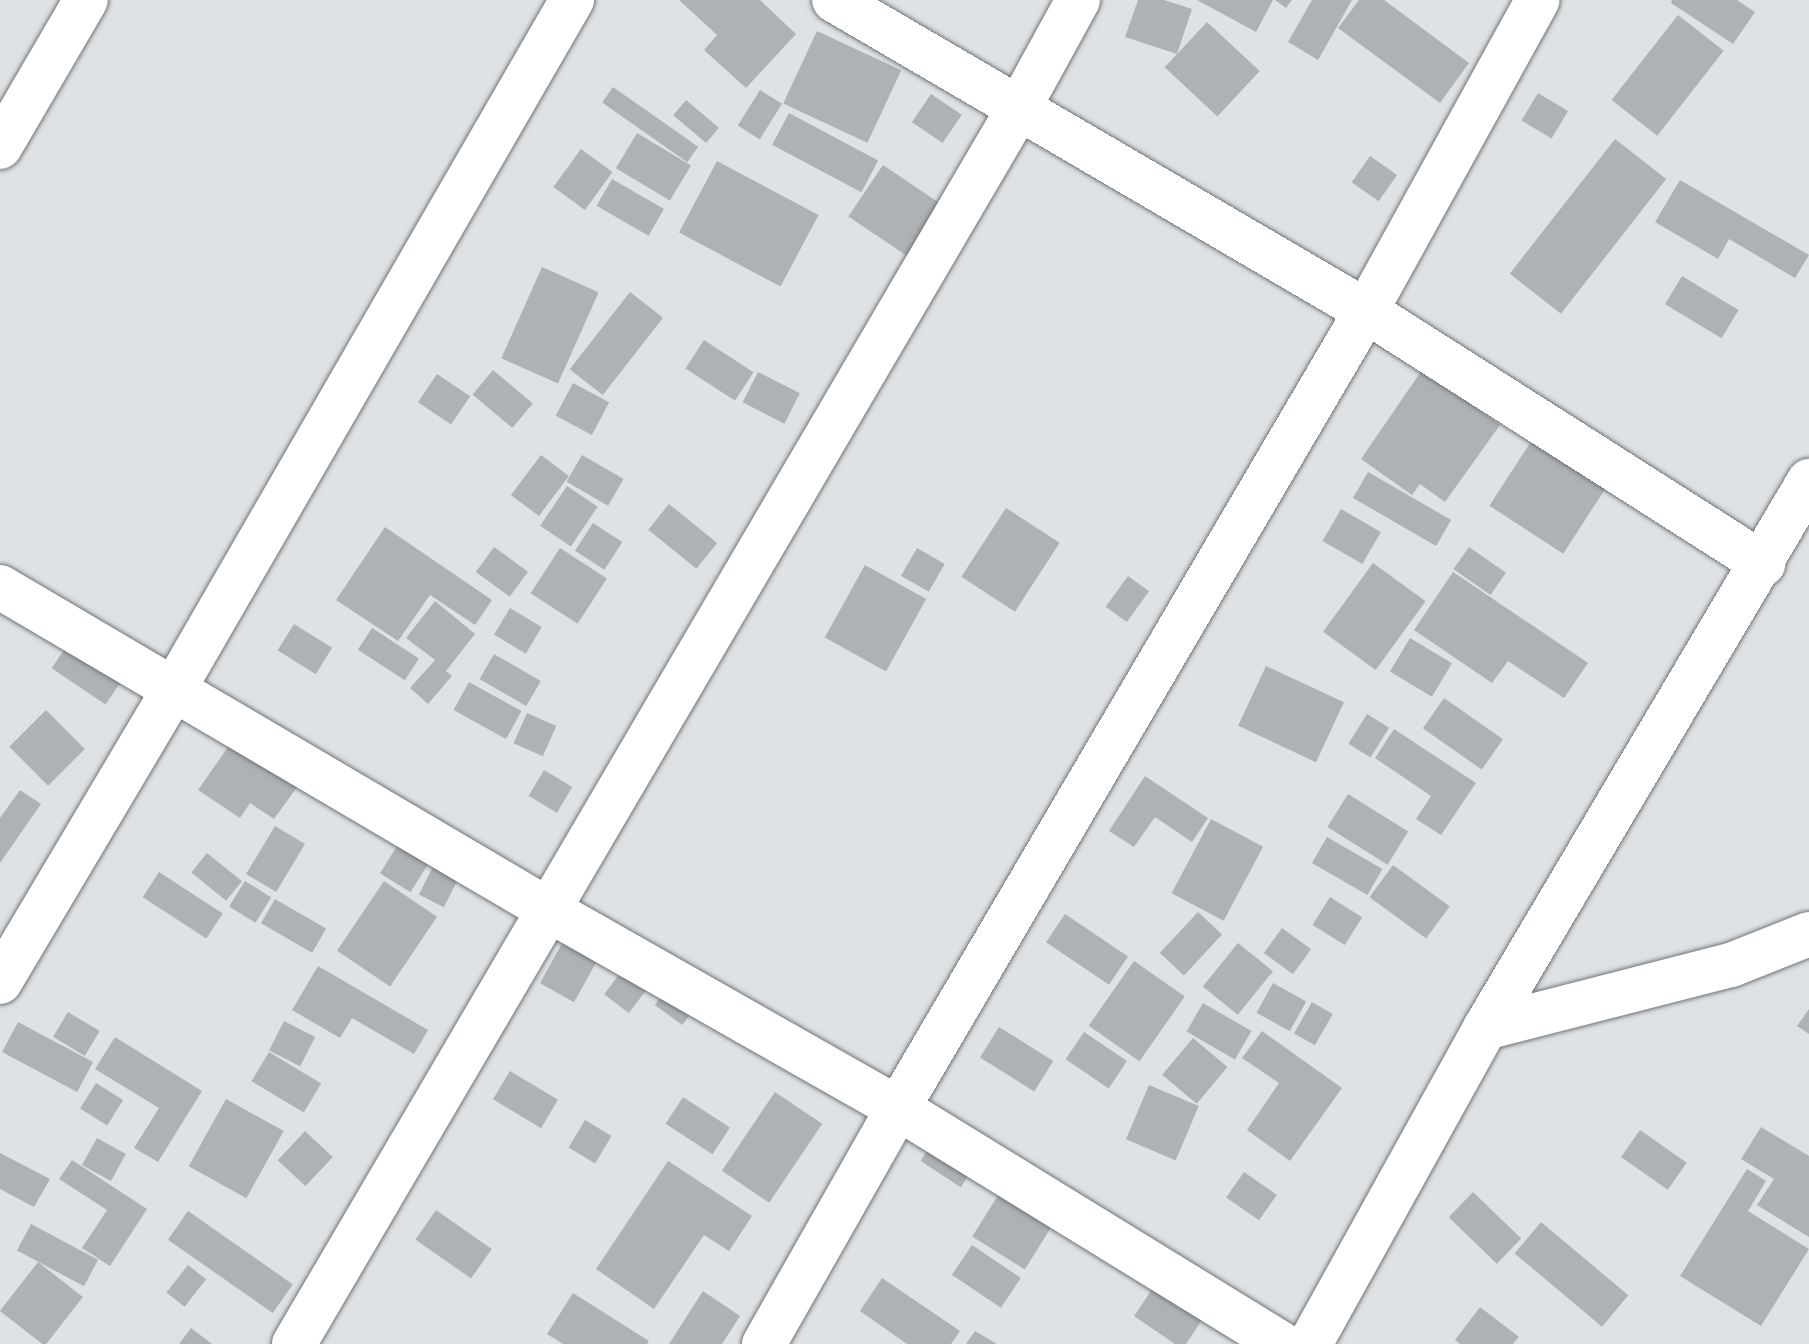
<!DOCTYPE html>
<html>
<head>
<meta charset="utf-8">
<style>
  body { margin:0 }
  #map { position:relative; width:1809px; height:1344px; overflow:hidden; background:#dee2e4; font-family:Inter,sans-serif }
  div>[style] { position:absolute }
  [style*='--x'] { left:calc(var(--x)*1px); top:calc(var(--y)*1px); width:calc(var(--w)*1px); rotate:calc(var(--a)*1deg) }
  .building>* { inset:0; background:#aeb2b5; transform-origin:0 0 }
  .roads { filter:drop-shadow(0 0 2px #717477) drop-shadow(0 0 2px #717477) }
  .street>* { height:44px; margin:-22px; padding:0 22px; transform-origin:22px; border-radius:22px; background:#fff }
  .secondary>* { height:44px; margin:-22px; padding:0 22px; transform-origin:22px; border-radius:22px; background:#fff }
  span { translate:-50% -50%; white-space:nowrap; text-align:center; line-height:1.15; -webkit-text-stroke:8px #ebeff2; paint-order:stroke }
</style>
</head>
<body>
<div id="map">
  <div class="building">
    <div style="clip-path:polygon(679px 0,760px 0,796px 34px,746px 88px,704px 50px,717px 35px)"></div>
    <div style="clip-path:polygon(1138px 0,1164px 0,1192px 9px,1177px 54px,1125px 37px)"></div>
    <div style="clip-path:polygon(1197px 0,1273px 0,1256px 32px)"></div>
    <div style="clip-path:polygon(1275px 0,1292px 0,1286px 8px)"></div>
    <div style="clip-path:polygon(1312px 0,1352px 0,1318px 60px,1288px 42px)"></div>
    <div style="clip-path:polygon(1359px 0,1384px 0,1469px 63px,1440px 103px,1338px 28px)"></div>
    <div style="clip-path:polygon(1672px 0,1737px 0,1755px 12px,1733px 44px,1671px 3px)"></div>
    <div style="left:1678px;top:15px;width:58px;height:108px;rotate:38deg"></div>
    <div style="left:1207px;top:22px;width:72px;height:62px;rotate:43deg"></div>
    <div style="left:817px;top:31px;width:93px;height:80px;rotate:25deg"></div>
    <div style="left:613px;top:87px;width:104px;height:19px;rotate:35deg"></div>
    <div style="left:760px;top:90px;width:26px;height:42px;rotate:32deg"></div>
    <div style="left:1538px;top:93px;width:35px;height:32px;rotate:31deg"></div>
    <div style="left:931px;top:94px;width:37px;height:34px;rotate:34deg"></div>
    <div style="left:686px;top:100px;width:43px;height:20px;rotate:40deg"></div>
    <div style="left:789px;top:113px;width:101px;height:36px;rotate:28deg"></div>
    <div style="left:637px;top:133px;width:63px;height:41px;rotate:31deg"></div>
    <div style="left:1615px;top:139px;width:65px;height:171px;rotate:38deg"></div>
    <div style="left:581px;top:149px;width:39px;height:47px;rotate:36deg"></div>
    <div style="left:1370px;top:156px;width:33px;height:32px;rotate:35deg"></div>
    <div style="left:717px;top:161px;width:115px;height:81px;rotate:28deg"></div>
    <div style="left:883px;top:165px;width:88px;height:62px;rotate:34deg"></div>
    <div style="left:612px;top:179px;width:60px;height:31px;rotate:30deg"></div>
    <div style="clip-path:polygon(1680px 180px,1809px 255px,1795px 278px,1729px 239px,1718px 259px,1655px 222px)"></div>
    <div style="left:542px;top:267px;width:62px;height:100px;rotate:24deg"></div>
    <div style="left:1682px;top:276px;width:66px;height:33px;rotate:31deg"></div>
    <div style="left:630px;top:292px;width:42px;height:98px;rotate:38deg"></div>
    <div style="left:704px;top:340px;width:59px;height:34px;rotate:33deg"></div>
    <div style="left:493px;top:370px;width:52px;height:32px;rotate:40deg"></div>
    <div style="clip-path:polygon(1422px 370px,1500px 425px,1445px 502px,1420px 484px,1412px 495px,1361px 459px)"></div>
    <div style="left:758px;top:372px;width:47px;height:34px;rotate:27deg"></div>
    <div style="left:437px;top:374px;width:40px;height:34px;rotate:34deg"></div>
    <div style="left:573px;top:383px;width:41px;height:37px;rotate:28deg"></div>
    <div style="left:1534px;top:437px;width:88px;height:82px;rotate:33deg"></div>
    <div style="left:541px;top:455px;width:35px;height:50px;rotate:37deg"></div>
    <div style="left:582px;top:455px;width:48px;height:31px;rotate:30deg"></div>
    <div style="left:1368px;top:472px;width:96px;height:30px;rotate:30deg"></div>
    <div style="left:567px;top:486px;width:37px;height:48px;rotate:34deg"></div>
    <div style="left:669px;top:504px;width:62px;height:33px;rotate:39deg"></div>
    <div style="left:1006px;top:508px;width:64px;height:82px;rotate:33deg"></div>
    <div style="left:1341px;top:509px;width:46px;height:37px;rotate:30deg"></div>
    <div style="left:593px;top:523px;width:35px;height:33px;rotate:33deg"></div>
    <div style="clip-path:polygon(385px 527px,492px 600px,475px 625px,430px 595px,398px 641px,336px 600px)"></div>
    <div style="left:494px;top:547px;width:42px;height:31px;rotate:36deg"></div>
    <div style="left:1469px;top:547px;width:45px;height:27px;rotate:35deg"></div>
    <div style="left:560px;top:548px;width:56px;height:54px;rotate:33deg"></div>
    <div style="left:917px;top:548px;width:32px;height:32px;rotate:30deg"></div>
    <div style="left:1373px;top:563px;width:65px;height:85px;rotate:36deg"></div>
    <div style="left:865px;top:565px;width:70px;height:83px;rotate:29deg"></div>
    <div style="clip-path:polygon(1453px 572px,1588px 663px,1564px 698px,1508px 661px,1492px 683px,1414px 630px)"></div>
    <div style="left:1128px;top:576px;width:26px;height:38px;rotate:36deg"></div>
    <div style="clip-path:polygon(435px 601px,475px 634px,446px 671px,452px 676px,428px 704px,410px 688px,435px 660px,406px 638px)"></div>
    <div style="left:510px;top:608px;width:37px;height:31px;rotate:31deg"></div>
    <div style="left:294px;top:624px;width:45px;height:31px;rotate:32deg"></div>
    <div style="left:372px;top:628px;width:56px;height:26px;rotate:33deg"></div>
    <div style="left:74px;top:635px;width:65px;height:40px;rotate:34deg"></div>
    <div style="left:1410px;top:638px;width:49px;height:39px;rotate:31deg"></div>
    <div style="left:494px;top:654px;width:54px;height:29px;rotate:30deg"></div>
    <div style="left:1266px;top:666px;width:86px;height:66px;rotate:25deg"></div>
    <div style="left:469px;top:682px;width:60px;height:32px;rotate:29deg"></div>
    <div style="left:1444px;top:698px;width:72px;height:37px;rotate:35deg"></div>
    <div style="left:46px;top:710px;width:55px;height:52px;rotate:45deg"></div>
    <div style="left:527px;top:713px;width:32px;height:33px;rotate:24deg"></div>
    <div style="left:1367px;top:714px;width:26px;height:35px;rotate:32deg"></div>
    <div style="clip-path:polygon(244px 724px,310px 769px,274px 819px,250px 803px,240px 818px,198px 790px)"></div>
    <div style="clip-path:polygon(1394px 729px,1476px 783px,1441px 835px,1416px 819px,1431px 796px,1375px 758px)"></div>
    <div style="left:544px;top:770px;width:33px;height:30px;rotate:31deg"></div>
    <div style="clip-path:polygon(1145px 776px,1208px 818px,1192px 842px,1155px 817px,1134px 847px,1109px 831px)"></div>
    <div style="clip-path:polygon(20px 790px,41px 804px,0 863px,0 818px)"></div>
    <div style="left:1348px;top:794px;width:71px;height:39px;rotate:32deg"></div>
    <div style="left:1211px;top:819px;width:59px;height:84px;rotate:28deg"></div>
    <div style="left:275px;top:826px;width:35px;height:56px;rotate:31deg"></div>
    <div style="left:407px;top:830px;width:36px;height:51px;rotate:32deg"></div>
    <div style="left:1327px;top:837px;width:64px;height:30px;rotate:30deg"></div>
    <div style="left:442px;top:849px;width:28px;height:51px;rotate:27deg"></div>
    <div style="left:207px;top:853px;width:45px;height:25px;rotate:39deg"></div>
    <div style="left:1393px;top:865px;width:70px;height:40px;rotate:36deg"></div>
    <div style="left:159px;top:872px;width:76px;height:30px;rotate:33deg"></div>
    <div style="left:245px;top:881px;width:31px;height:30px;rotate:32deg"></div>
    <div style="left:384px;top:881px;width:64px;height:84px;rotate:34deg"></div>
    <div style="left:1330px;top:897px;width:38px;height:33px;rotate:32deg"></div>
    <div style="left:275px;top:899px;width:59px;height:28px;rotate:30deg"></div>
    <div style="left:1198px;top:912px;width:33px;height:56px;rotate:43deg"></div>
    <div style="left:1065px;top:914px;width:76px;height:34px;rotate:34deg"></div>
    <div style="left:1282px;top:928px;width:36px;height:31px;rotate:36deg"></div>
    <div style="left:570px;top:929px;width:39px;height:62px;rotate:29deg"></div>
    <div style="left:1238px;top:943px;width:45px;height:56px;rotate:39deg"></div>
    <div style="left:630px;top:960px;width:31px;height:43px;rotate:37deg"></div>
    <div style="left:1134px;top:961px;width:62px;height:79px;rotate:35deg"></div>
    <div style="clip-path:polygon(318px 966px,428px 1030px,414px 1054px,352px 1018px,340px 1038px,292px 1010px)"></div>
    <div style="left:676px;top:976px;width:34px;height:36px;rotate:36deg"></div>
    <div style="left:1273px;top:983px;width:38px;height:34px;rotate:29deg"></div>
    <div style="left:1312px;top:1002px;width:24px;height:36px;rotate:30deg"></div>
    <div style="left:1203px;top:1003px;width:56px;height:33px;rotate:30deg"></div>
    <div style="clip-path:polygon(1809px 1009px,1809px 1034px,1797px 1026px)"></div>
    <div style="left:68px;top:1012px;width:37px;height:29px;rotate:31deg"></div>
    <div style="left:284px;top:1021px;width:35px;height:33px;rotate:27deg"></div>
    <div style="left:18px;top:1022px;width:85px;height:34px;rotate:28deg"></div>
    <div style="left:999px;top:1027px;width:64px;height:36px;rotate:32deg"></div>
    <div style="clip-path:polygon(1262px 1031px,1342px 1088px,1290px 1161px,1247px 1130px,1279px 1083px,1242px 1058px)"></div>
    <div style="left:1084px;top:1032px;width:52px;height:33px;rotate:34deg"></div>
    <div style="clip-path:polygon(115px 1037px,202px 1091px,158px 1162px,134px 1148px,159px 1108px,95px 1069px)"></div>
    <div style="left:1193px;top:1038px;width:45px;height:48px;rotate:40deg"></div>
    <div style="left:269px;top:1052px;width:61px;height:34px;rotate:31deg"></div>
    <div style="left:510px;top:1071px;width:56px;height:33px;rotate:31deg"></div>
    <div style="left:96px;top:1083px;width:32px;height:30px;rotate:32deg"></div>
    <div style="left:1149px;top:1085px;width:54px;height:59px;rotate:23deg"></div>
    <div style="left:775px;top:1092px;width:57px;height:95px;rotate:34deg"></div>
    <div style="left:683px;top:1097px;width:56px;height:32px;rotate:33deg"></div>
    <div style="left:226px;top:1099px;width:66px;height:77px;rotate:29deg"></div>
    <div style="left:585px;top:1120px;width:31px;height:32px;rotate:31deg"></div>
    <div style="left:944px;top:1125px;width:48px;height:43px;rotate:33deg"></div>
    <div style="clip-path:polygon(1761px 1127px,1809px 1156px,1809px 1237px,1757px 1205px,1774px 1179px,1741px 1159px)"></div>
    <div style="left:1640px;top:1130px;width:57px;height:33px;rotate:35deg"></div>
    <div style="left:305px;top:1131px;width:38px;height:40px;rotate:43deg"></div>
    <div style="left:97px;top:1138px;width:33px;height:31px;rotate:29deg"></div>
    <div style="clip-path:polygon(0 1153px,50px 1179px,34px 1207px,0 1189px)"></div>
    <div style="clip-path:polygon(72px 1160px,147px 1209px,110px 1266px,82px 1248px,107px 1210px,59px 1179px)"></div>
    <div style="clip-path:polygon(668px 1161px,752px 1216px,729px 1251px,704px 1235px,654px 1309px,596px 1269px)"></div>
    <div style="clip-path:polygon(1747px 1169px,1766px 1181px,1748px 1211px,1809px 1249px,1761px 1326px,1680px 1276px)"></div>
    <div style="left:1244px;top:1172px;width:40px;height:31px;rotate:35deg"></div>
    <div style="left:1012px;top:1173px;width:62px;height:75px;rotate:32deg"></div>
    <div style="left:1473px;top:1192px;width:67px;height:35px;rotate:44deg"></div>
    <div style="left:436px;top:1210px;width:68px;height:36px;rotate:35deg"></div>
    <div style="left:188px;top:1211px;width:128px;height:35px;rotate:35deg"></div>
    <div style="left:1541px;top:1222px;width:114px;height:41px;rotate:40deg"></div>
    <div style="left:31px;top:1224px;width:76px;height:30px;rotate:28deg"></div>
    <div style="left:972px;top:1245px;width:59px;height:36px;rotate:34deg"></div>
    <div style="left:38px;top:1262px;width:57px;height:62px;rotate:38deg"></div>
    <div style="clip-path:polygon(1170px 1263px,1218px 1296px,1186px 1344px,1175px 1344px,1134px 1316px)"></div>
    <div style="left:188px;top:1265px;width:23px;height:35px;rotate:38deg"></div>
    <div style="clip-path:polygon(882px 1278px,960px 1331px,951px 1344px,907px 1344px,860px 1311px)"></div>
    <div style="clip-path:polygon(703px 1291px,740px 1316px,722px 1344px,669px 1344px)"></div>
    <div style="clip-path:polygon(573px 1293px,649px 1341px,647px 1344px,563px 1344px,547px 1334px)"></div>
    <div style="clip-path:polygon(1480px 1307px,1519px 1337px,1513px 1344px,1460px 1344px,1455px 1340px)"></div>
    <div style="clip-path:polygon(191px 1328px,212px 1344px,179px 1344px)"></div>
    <div style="clip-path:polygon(975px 1331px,997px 1344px,966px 1344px)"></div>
  </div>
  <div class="roads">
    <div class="street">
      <div style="--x:834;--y:0;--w:616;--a:30.31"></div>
      <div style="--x:1366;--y:311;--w:471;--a:32.5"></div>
      <div style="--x:0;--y:147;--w:170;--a:-59.7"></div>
      <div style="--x:0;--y:587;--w:635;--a:30.48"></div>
      <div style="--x:547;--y:909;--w:403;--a:29.6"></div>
      <div style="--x:898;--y:1108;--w:451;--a:31.6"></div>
      <div style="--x:0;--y:982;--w:341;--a:-59.3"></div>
      <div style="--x:174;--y:689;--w:796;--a:-59.99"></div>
      <div style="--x:1485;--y:1028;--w:254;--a:-14.4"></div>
      <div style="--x:1731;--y:965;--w:84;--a:-21.7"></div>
      <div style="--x:294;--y:1344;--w:1435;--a:-59.61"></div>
      <div style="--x:1020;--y:106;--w:121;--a:-61.3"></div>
      <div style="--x:764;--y:1344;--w:271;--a:-60.4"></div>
      <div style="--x:898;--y:1108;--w:924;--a:-59.58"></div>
      <div style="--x:1366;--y:311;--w:355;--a:-61.1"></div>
    </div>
    <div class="secondary">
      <div style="--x:1310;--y:1344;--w:361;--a:-61"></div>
      <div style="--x:1485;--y:1028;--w:636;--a:-59.36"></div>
    </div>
  </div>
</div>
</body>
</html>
